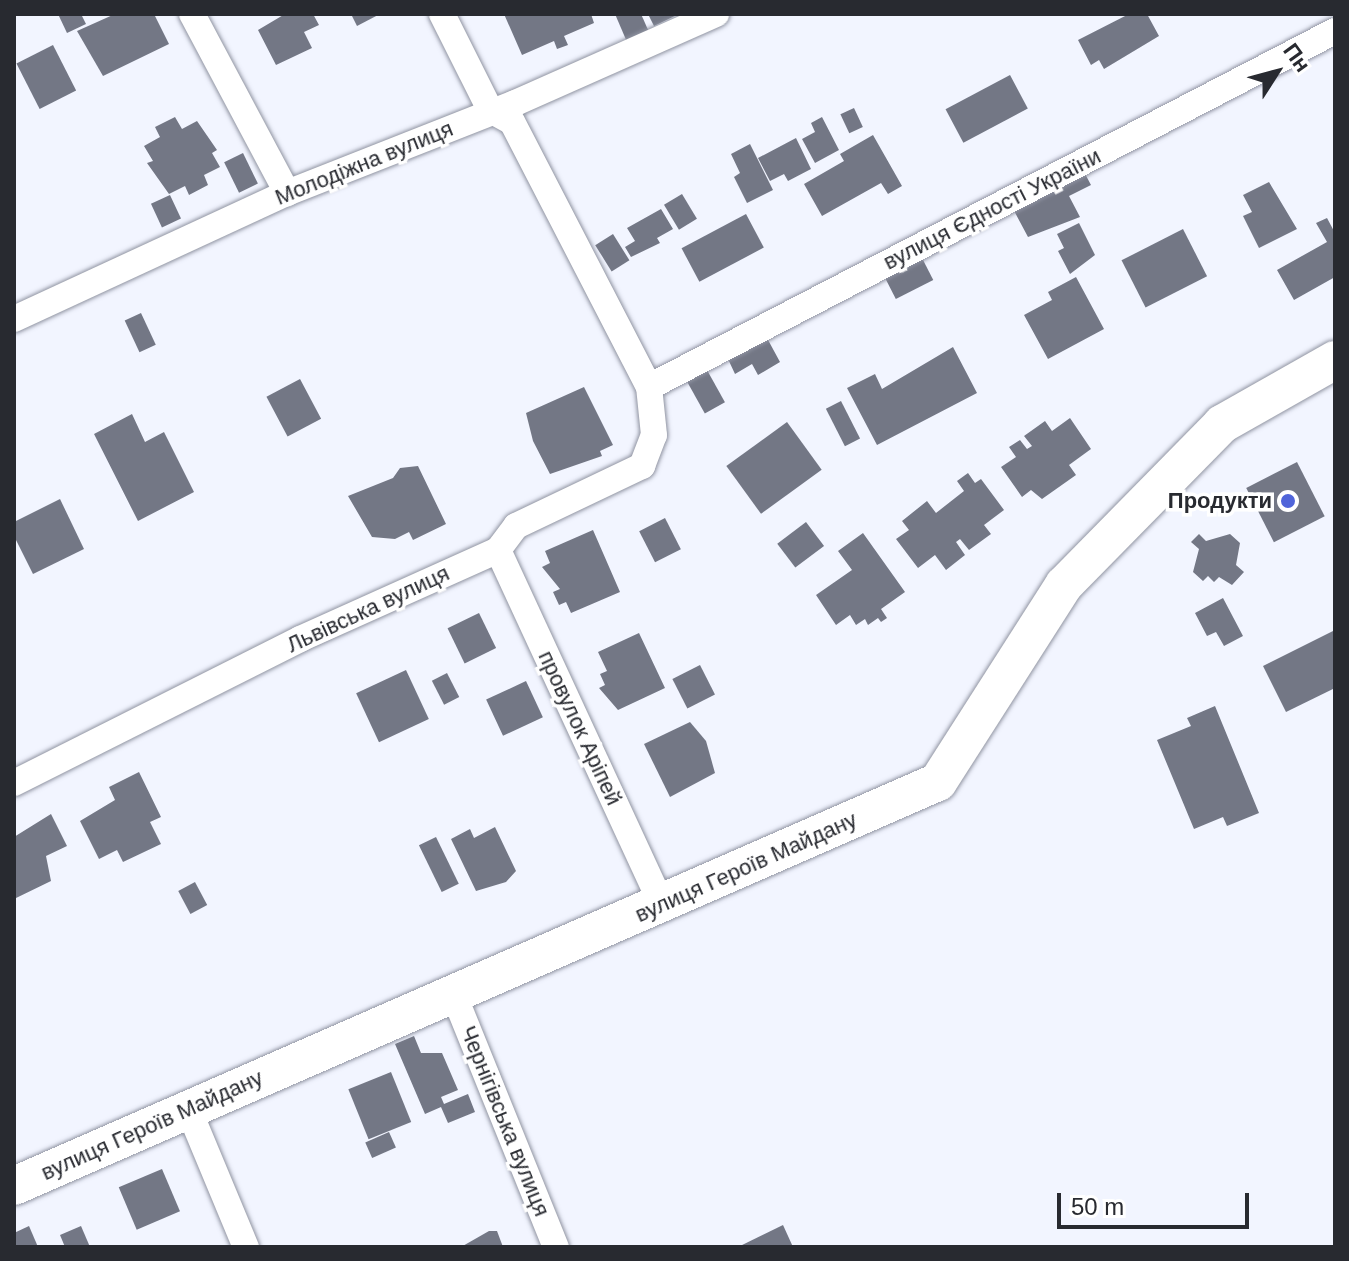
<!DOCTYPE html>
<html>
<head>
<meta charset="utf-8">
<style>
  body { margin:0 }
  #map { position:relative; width:1349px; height:1261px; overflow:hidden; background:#f2f5ff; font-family:Helvetica,sans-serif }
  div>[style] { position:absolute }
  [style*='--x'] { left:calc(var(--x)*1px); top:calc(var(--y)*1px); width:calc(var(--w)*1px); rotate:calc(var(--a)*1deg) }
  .building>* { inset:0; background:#737785; transform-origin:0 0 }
  .roads { filter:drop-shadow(0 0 2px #9094a2) drop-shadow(0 0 2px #9094a2) }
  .street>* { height:26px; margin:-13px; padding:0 13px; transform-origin:13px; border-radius:13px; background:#fff }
  .secondary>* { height:38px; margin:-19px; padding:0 19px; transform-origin:19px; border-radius:19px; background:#fff }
  .dots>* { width:22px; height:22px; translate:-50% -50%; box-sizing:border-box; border:4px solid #fff; border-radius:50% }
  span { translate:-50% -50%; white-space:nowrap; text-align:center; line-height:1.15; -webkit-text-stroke:7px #fff; paint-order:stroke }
  .street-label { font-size:22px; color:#282a30 }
  .poi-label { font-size:22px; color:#282a30; font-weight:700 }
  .right { translate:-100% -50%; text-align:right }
  .frame { position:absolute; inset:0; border:16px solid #282a30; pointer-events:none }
  .north { position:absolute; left:1237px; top:32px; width:80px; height:80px; -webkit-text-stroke:6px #fff; paint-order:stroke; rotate:54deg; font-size:22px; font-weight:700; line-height:32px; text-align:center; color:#282a30 }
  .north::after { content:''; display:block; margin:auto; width:28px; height:36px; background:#282a30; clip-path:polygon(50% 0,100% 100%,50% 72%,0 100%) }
  .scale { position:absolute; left:1057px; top:1193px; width:192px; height:36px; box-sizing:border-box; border:4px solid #282a30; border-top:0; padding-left:10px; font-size:24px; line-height:28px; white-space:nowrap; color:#282a30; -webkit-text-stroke:6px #fff; paint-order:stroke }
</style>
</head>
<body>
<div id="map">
  <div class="building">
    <div style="clip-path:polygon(58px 14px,81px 14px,86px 24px,67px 33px)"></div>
    <div style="clip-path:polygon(115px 14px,154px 14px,169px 44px,103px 76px,77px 31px)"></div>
    <div style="clip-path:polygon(285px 14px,313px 14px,319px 25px,304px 32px,312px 48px,276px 65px,258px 30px)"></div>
    <div style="clip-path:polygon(351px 14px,380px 14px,357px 26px)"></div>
    <div style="clip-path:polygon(504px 14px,591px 14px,594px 23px,564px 36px,568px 45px,557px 49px,554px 41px,522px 55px)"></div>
    <div style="clip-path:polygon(615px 14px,641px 14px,649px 32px,627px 42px)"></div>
    <div style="clip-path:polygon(648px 14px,679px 14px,654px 26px)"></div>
    <div style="clip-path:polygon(1129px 14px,1147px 14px,1159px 36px,1104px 69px,1099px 60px,1091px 65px,1078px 40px)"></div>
    <div style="left:53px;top:45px;width:51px;height:41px;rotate:63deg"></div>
    <div style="left:1010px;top:75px;width:38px;height:73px;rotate:62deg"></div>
    <div style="left:854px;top:108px;width:21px;height:15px;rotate:65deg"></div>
    <div style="clip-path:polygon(175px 117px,182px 129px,197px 121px,217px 150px,212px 153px,220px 167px,204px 175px,208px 185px,189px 195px,185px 186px,169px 194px,147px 163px,153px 161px,144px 146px,160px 137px,155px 127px)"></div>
    <div style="clip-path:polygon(822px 117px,839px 150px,815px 163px,802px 139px,815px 132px,811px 123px)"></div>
    <div style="clip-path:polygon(873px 135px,902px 186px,888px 194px,881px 183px,822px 216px,804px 184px,844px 161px,840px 154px)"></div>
    <div style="clip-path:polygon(796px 138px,811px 169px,788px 181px,784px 174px,770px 181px,758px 158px)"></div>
    <div style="clip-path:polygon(750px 144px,773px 190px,747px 203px,734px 177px,740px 173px,731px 154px)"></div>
    <div style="left:243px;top:153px;width:34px;height:21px;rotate:64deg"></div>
    <div style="clip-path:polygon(1083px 170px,1091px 185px,1069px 196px,1080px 217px,1028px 237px,1012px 207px)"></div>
    <div style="clip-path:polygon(1269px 182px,1297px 229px,1259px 248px,1243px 216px,1252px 212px,1243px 195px)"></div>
    <div style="left:682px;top:194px;width:29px;height:21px;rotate:59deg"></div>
    <div style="left:170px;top:195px;width:26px;height:21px;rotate:65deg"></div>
    <div style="clip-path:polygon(661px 209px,673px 229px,657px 238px,660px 243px,631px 257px,625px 247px,635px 241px,627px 228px)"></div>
    <div style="left:746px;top:214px;width:38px;height:73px;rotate:62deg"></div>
    <div style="clip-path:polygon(1327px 218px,1335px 233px,1335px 277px,1294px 300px,1277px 270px,1327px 242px,1316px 223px)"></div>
    <div style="clip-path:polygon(1079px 223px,1095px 255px,1070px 274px,1058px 251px,1064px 248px,1057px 234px)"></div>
    <div style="left:1183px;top:229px;width:53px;height:69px;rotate:63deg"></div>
    <div style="left:613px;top:234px;width:31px;height:21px;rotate:58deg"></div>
    <div style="left:921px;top:256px;width:27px;height:42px;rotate:63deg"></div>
    <div style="clip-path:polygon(1076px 277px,1104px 329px,1048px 359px,1024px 315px,1052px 300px,1048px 292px)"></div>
    <div style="left:141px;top:313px;width:35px;height:18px;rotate:65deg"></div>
    <div style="clip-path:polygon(767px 338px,780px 362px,758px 375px,752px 364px,735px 374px,728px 359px)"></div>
    <div style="clip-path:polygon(953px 347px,977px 393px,877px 445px,847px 388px,875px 374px,882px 389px)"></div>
    <div style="left:707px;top:370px;width:37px;height:23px;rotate:61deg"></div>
    <div style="left:300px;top:379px;width:45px;height:38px;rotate:62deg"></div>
    <div style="clip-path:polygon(584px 387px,613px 445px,600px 451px,602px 456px,550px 474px,533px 441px,526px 413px)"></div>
    <div style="left:841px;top:401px;width:42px;height:17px;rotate:63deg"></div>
    <div style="clip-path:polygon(132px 414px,145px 442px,164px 432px,194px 492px,138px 521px,94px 434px)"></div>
    <div style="clip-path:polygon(1070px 418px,1091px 449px,1069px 465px,1076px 475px,1042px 499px,1031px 490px,1022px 497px,1001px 467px,1016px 457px,1009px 447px,1020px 440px,1027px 449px,1032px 446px,1024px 436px,1045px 421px,1052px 431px)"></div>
    <div style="left:787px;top:422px;width:59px;height:75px;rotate:54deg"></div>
    <div style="left:1297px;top:462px;width:61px;height:57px;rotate:63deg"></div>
    <div style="clip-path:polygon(418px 466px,446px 524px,413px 540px,409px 532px,395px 539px,372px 537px,348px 496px,393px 478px,400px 468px)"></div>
    <div style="clip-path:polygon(968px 473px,975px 483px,981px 479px,1004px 510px,984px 525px,991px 534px,969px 550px,960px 539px,956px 542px,965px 555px,946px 570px,935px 555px,918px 568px,896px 539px,909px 530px,902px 521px,927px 501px,936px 513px,964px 491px,957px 481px)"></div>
    <div style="clip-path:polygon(60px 499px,84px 549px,33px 574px,14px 536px,14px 522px)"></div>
    <div style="left:665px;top:518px;width:35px;height:29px;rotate:63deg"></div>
    <div style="left:806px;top:522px;width:30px;height:36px;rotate:53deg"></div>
    <div style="clip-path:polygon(593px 530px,620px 592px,571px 613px,566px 602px,559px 605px,553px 592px,560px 589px,542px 567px,550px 563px,545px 551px)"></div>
    <div style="clip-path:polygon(863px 533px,905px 592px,881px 609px,887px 618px,881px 622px,878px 618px,868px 625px,865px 619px,856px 625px,850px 615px,836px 625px,816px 595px,852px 570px,838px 551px)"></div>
    <div style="clip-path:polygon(1199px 534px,1206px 541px,1230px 534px,1240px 543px,1236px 565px,1244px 572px,1232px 585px,1219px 577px,1214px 582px,1208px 576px,1203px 581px,1193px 572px,1199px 549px,1191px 542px)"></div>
    <div style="clip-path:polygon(1223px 598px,1243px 636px,1224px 646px,1216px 632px,1207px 636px,1195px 613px)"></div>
    <div style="left:479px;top:613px;width:39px;height:35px;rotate:64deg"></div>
    <div style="clip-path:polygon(1335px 630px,1335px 688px,1286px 712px,1263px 666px)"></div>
    <div style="clip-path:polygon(639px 633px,665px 688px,618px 710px,599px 688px,605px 685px,600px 674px,607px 671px,598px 652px)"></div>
    <div style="left:700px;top:665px;width:33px;height:31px;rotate:63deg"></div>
    <div style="left:406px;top:670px;width:54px;height:55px;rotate:65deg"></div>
    <div style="left:447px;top:673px;width:27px;height:17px;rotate:63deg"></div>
    <div style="left:526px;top:681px;width:40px;height:44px;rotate:65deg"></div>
    <div style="clip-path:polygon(1215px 706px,1259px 813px,1227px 826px,1223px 817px,1194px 829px,1157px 740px,1191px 726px,1187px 718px)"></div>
    <div style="clip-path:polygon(690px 722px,706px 741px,715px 773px,670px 797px,644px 744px)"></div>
    <div style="clip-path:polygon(139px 772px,161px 817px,150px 822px,161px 844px,123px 862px,117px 850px,99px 859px,80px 821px,115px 800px,109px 787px)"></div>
    <div style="clip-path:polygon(51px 814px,67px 846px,46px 856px,51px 881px,14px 899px,14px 837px)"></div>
    <div style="clip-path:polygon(495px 827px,516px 871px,506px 882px,476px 891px,451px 839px,470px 829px,474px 838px)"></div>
    <div style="left:436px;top:837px;width:52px;height:19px;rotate:64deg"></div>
    <div style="left:195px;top:882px;width:26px;height:19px;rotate:62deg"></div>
    <div style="clip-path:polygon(414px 1036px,421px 1053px,442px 1053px,458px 1090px,441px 1097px,444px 1104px,468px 1094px,475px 1112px,448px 1123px,441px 1107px,425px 1114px,395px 1044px)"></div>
    <div style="left:391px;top:1072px;width:54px;height:46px;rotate:68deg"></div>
    <div style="left:389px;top:1132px;width:17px;height:26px;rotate:66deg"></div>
    <div style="left:162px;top:1169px;width:46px;height:47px;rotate:67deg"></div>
    <div style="clip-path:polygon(783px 1225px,793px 1247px,738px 1247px)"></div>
    <div style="clip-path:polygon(29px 1226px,38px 1247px,14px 1247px,14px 1233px)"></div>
    <div style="clip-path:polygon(81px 1226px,90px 1247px,65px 1247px,60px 1235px)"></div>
    <div style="clip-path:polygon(489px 1231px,497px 1231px,503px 1247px,461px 1247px)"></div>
  </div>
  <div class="roads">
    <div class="street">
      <div style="--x:192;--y:14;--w:203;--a:62"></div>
      <div style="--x:442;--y:14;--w:107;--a:63.4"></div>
      <div style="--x:14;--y:319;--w:301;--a:-24.8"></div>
      <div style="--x:287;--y:193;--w:245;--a:-21.5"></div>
      <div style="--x:515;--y:103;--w:220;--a:-23.9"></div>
      <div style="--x:649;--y:387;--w:773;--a:-27.43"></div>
      <div style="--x:498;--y:550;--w:391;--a:65.2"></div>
      <div style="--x:14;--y:783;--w:320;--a:-26.7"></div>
      <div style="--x:300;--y:639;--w:217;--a:-24.2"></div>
      <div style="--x:498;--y:550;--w:30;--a:-53"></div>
      <div style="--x:516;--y:526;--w:140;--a:-25.5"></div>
      <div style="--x:642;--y:466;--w:33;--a:-69"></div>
      <div style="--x:654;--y:435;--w:48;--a:-95.9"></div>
      <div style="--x:649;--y:387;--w:298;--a:-117.3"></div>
      <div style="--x:512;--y:122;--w:25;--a:-151"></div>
      <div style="--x:454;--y:995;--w:272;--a:68"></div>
      <div style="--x:188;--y:1108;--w:151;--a:67.4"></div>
    </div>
    <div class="secondary">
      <div style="--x:14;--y:1186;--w:1008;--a:-23.62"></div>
      <div style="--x:938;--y:782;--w:234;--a:-57.4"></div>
      <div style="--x:1064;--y:585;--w:226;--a:-45.5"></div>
      <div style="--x:1222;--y:424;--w:130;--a:-29.5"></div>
    </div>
  </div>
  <div class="dots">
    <div style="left:1288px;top:501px;background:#5064d9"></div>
  </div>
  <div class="street-label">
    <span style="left:364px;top:163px;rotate:-22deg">Молодіжна вулиця</span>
    <span style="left:992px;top:209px;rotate:-27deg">вулиця Єдності України</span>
    <span style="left:368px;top:609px;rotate:-25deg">Львівська вулиця</span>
    <span style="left:580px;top:728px;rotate:65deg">провулок Аріпей</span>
    <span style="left:746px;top:867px;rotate:-24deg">вулиця Героїв Майдану</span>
    <span style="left:505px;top:1121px;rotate:68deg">Чернігівська вулиця</span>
    <span style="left:152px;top:1125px;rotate:-24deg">вулиця Героїв Майдану</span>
  </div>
  <div class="poi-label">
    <span class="right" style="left:1272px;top:501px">Продукти</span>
  </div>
  <div class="frame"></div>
  <div class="north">Пн</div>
  <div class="scale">50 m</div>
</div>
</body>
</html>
